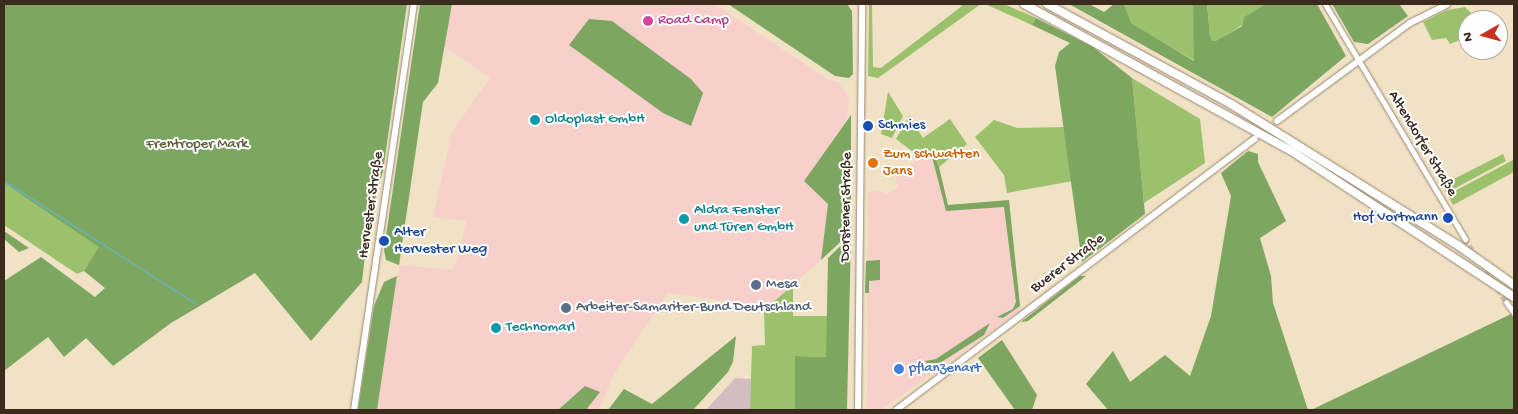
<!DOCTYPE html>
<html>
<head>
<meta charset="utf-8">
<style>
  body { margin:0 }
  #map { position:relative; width:1518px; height:414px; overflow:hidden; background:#f1e2c5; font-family:"Gochi Hand",sans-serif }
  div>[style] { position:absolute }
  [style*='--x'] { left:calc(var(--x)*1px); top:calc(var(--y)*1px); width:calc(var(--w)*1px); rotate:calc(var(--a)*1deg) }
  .built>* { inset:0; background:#f7d0cb }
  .industrial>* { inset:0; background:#d2bec2 }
  .green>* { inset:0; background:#9cc16c }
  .forest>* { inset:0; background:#7da760 }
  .stream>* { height:1px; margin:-0.5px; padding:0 0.5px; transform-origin:0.5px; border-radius:0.5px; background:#5db8db }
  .minor-tunnel>* { height:5px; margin-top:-2.5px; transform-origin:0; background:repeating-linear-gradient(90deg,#cdbda4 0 5px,transparent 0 7.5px) }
  .roads { filter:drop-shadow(0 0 1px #968672) drop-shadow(0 0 1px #968672) }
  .minor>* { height:5px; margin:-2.5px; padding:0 2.5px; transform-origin:2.5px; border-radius:2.5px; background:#fff }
  .major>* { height:6px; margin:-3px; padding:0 3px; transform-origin:3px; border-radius:3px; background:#fff }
  .highway>* { height:8px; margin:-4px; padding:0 4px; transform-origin:4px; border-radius:4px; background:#fff }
  .dots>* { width:14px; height:14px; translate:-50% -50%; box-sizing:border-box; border:2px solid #fff; border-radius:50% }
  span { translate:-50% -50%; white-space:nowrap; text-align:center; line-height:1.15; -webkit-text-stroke:4px #fff; paint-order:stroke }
  .hotel-label { font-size:15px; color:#b23c85 }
  .left { translate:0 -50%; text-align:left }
  .culture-label { font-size:15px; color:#0d838f }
  .transit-label { font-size:15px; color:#164399 }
  .right { translate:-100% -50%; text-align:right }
  .street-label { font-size:15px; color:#3b2a1e }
  .park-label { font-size:15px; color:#5d5f39 }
  .food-label { font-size:15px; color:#c56008 }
  .service-label { font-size:15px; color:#4e5e75 }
  .shop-label { font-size:15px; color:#366cbe }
  .frame { position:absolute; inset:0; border:5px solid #3b2a1e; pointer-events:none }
  .north { position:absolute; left:1458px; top:10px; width:50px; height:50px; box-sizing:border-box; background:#fff; border:1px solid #b1aaa5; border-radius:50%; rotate:263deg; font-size:14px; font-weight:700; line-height:20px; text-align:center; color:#3b2a1e }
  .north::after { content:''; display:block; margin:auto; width:18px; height:22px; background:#c8321e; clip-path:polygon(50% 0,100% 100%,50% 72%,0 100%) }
</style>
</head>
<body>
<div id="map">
  <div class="built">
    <div style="clip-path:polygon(452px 4px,715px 4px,828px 80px,838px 82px,849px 98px,847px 119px,804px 181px,828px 204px,821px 260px,764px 310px,748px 308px,739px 303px,668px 293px,614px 374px,599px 410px,377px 410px,399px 265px,453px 270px,462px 242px,466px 221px,433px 217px,452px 132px,490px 78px,444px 46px)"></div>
    <div style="clip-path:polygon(930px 153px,934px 153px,939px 167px,948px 205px,1009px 200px,1021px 310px,881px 410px,867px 410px,868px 192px,882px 191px,885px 195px,898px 188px,895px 175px)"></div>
  </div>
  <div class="industrial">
    <div style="clip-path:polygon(735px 378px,751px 379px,750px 410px,706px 410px)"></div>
  </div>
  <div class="green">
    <div style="clip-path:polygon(869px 4px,872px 4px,873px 67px,881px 68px,962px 6px,958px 4px,981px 4px,878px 78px,868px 76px)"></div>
    <div style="clip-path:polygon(985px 4px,1004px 4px,1036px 18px,1032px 25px)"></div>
    <div style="clip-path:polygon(1124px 4px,1193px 4px,1195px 61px,1130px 23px)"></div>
    <div style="clip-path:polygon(1207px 4px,1265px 4px,1244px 17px,1242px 25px,1217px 41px,1212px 41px,1210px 36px)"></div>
    <div style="clip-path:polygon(1465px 7px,1478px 20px,1468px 20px,1468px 37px,1450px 44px,1446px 38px,1432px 40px,1423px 22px,1447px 10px)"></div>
    <div style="clip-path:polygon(1132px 78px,1200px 119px,1205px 163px,1144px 203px)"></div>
    <div style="clip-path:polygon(888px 92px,903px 116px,892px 138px,881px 134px)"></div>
    <div style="clip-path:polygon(909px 116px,923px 138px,950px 119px,967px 144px,939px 167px,930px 150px,921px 158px,896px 139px)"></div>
    <div style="clip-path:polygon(994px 120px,1017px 128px,1065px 127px,1073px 181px,1007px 193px,1004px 175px,975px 137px)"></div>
    <div style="clip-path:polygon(1503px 154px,1506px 161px,1446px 193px,1442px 185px)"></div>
    <div style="clip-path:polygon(1513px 160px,1514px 172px,1453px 205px,1448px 196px,1453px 192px)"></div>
    <div style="clip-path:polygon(4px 183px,100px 247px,84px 271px,77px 274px,4px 225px)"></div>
    <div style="clip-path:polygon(793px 285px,793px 316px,827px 316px,827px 357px,795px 356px,795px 410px,750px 410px,752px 346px,765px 345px,764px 310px)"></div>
  </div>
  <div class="forest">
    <div style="clip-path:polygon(4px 4px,407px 4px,383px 171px,369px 220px,362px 282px,311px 341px,255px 273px,171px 323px,113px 366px,86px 338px,64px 357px,48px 337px,4px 371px,4px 281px,41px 257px,95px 297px,105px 288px,84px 271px,99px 247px,4px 183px)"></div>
    <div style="clip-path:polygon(420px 4px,452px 4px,438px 83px,423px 102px,399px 265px,386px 260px,384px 250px)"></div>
    <div style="clip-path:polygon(728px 4px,847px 4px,852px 11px,853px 74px,849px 78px,835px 76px)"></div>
    <div style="clip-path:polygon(1069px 4px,1089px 4px,1104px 12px,1114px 4px,1124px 4px,1131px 23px,1194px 61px,1193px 4px,1207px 4px,1210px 36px,1212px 41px,1216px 41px,1242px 26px,1244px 17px,1265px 4px,1317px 4px,1346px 56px,1272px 117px)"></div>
    <div style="clip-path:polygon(1332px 4px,1399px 4px,1408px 16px,1368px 44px,1354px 42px)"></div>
    <div style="clip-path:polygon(1036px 18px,1093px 47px,1132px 78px,1145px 214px,1082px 262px,1055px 66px,1059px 52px,1070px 43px,1032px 25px)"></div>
    <div style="clip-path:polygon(589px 19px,612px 21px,691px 79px,703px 93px,691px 126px,663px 113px,569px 45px)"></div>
    <div style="clip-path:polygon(851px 115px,851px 232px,821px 260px,828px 204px,804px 181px)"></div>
    <div style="clip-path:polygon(930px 149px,939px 167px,948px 205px,1009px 200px,1020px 306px,1003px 318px,997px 317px,1013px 309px,1016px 302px,1004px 207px,946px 211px)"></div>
    <div style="clip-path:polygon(1248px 151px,1258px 154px,1258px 162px,1286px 221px,1260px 238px,1271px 276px,1273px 303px,1308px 410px,1108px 410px,1086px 384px,1113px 351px,1130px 382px,1165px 355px,1190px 376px,1211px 316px,1231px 196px,1221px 173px)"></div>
    <div style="clip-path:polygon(4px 231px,29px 248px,19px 252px,4px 239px)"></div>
    <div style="clip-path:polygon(851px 236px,847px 410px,795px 410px,795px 356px,826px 357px,828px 258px)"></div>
    <div style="clip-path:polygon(880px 260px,880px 280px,869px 281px,869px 293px,865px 293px,866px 261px)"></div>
    <div style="clip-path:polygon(397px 276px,377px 410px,358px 410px,374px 306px,384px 282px)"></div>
    <div style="clip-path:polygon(1080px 276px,1086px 276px,1028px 321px,1021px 322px)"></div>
    <div style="clip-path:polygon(1511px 314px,1514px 319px,1514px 410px,1311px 410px)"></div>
    <div style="clip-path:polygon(990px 323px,984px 335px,932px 368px,925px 361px,936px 359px)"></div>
    <div style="clip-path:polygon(736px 336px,733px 362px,728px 372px,693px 410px,608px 410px,624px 389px,652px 404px)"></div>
    <div style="clip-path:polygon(1002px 340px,1037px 395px,1032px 410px,1015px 410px,978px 358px)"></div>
    <div style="clip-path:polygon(585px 386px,600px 392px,586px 410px,558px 410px)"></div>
  </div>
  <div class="stream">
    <div style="--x:4;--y:181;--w:228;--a:32.6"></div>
  </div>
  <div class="minor-tunnel">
    <div style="--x:1465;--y:239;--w:22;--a:56"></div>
    <div style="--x:1482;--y:264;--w:45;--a:57.7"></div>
  </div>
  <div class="roads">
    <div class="minor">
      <div style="--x:1325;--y:4;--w:274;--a:59.2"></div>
      <div style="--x:1506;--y:302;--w:14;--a:54"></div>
    </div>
    <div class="major">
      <div style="--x:1277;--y:121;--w:165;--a:-36.4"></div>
      <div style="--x:1410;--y:23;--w:42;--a:-26.6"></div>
      <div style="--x:354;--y:410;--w:410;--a:-81.6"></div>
      <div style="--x:858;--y:410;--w:406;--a:-89.4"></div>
      <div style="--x:896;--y:410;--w:450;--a:-37.1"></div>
    </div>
    <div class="highway">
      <div style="--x:1024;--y:4;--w:303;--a:28.8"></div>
      <div style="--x:1290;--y:150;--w:268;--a:33.3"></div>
      <div style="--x:1047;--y:4;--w:209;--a:28.5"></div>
      <div style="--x:1231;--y:104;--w:269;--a:31.9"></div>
      <div style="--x:1459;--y:246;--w:67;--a:35.3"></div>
    </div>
  </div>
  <div class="dots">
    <div style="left:648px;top:21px;background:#d1479c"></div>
    <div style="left:535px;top:120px;background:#0f9aa8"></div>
    <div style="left:868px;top:126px;background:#1a4fb4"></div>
    <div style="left:873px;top:163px;background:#e8710a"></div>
    <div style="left:1448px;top:218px;background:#1a4fb4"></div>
    <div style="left:684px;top:219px;background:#0f9aa8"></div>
    <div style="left:384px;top:241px;background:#1a4fb4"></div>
    <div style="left:756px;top:285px;background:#5c6f8a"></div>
    <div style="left:566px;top:308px;background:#5c6f8a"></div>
    <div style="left:496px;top:328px;background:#0f9aa8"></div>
    <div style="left:899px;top:369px;background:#3f7fe0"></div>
  </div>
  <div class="hotel-label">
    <span class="left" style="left:658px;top:21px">Road Camp</span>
  </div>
  <div class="culture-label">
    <span class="left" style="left:545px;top:120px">Oldoplast GmbH</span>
    <span class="left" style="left:694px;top:219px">Aldra Fenster<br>und Türen GmbH</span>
    <span class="left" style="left:506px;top:328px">Technomarl</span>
  </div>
  <div class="transit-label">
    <span class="left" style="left:878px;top:126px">Schmies</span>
    <span class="right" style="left:1438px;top:218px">Hof Vortmann</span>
    <span class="left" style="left:394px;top:241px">Alter<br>Hervester Weg</span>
  </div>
  <div class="street-label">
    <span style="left:1422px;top:144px;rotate:59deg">Altendorfer Straße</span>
    <span style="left:372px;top:205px;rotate:-82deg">Hervester Straße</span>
    <span style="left:847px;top:207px;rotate:-89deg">Dorstener Straße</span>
    <span style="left:1068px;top:264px;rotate:-37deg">Buerer Straße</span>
  </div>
  <div class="park-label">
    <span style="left:197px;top:145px">Frentroper Mark</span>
  </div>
  <div class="food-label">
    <span class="left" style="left:883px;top:163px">Zum schwatten<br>Jans</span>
  </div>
  <div class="service-label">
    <span class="left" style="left:766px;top:285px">Mesa</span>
    <span class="left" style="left:576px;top:308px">Arbeiter-Samariter-Bund Deutschland</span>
  </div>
  <div class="shop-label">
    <span class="left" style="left:909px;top:369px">pflanzenart</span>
  </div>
  <div class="frame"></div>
  <div class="north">N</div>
</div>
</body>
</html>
